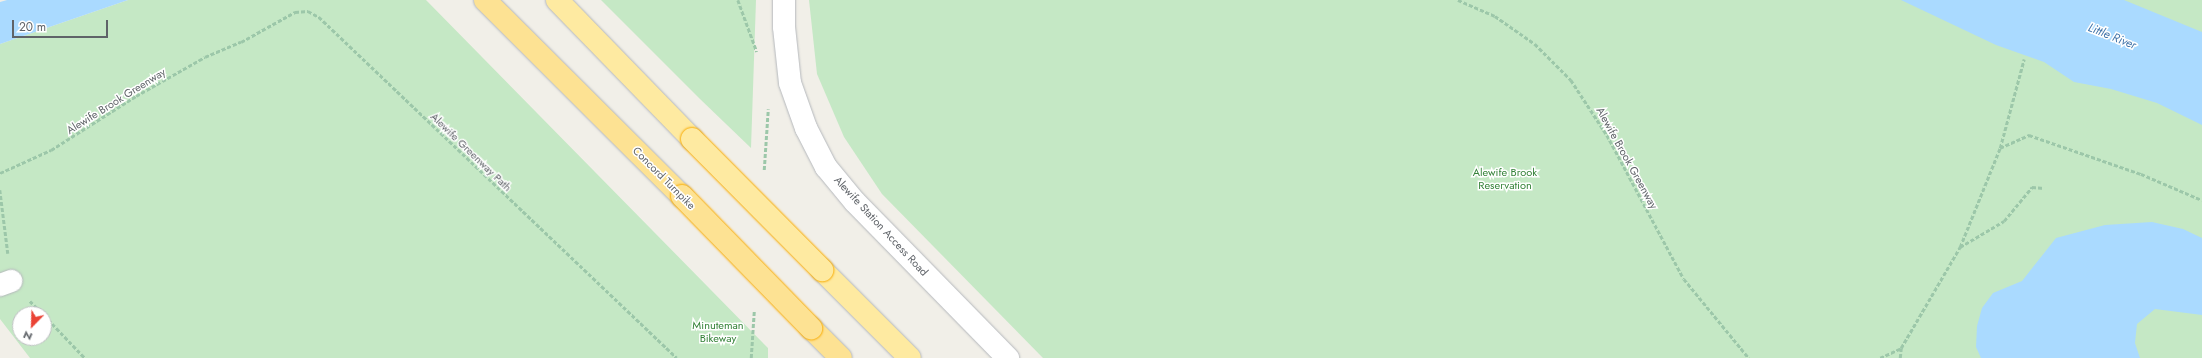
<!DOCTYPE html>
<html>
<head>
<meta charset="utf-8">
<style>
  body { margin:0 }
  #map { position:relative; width:2202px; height:358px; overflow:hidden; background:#f1efe8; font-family:Jost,sans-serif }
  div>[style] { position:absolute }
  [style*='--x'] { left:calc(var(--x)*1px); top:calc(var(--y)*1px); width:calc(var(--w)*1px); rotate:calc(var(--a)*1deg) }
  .green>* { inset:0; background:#c5e8c5 }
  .water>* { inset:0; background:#aadaff }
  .path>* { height:2.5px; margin-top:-1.25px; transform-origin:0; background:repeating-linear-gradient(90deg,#9cc7a9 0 4px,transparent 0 6px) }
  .roads { filter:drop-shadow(0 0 1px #b5b8bc) drop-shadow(0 0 1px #b5b8bc) }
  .minor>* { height:22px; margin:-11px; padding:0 11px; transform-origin:11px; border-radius:11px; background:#fff }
  .secondary>* { height:22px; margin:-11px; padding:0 11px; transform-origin:11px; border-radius:11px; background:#fff }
  .trunk>* { height:22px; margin:-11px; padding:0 11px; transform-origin:11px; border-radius:11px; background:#feeaa1 }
  .motorway>* { height:22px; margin:-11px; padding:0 11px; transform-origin:11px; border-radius:11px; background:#fde293 }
  .bridges { filter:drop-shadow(0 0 1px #f9ab00) drop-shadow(0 0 1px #f9ab00) }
  .trunk-bridge>* { height:22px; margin:-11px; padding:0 11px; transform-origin:11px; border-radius:11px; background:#feeaa1 }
  .motorway-bridge>* { height:22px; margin:-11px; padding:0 11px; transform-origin:11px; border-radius:11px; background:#fde293 }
  span { translate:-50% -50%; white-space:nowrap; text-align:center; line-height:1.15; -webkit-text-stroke:3px #fff; paint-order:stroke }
  .street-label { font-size:11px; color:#5f6368 }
  .park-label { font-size:11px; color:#348238 }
  .water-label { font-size:12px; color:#4174aa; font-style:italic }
  .north { position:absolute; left:12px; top:306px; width:40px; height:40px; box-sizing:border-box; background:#fff; border:1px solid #bfc1c3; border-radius:50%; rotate:203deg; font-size:11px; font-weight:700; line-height:16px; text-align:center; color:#5f6368 }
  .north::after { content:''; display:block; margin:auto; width:14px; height:18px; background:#ea4335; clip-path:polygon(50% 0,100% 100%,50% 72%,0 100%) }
  .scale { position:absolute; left:12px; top:20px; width:96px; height:18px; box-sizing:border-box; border:2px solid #5f6368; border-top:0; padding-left:5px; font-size:12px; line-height:14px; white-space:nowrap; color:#5f6368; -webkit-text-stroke:3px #fff; paint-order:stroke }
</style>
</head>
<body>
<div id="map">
  <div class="green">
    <div style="clip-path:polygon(evenodd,128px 0,426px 0,768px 348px,768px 358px,30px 358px,0 319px,0 44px,128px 0,20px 314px,44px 314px,44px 338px,20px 338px,20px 314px)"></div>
    <div style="clip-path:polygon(601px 0,756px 0,751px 148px,700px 99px)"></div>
    <div style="clip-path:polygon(809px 0,2202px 0,2202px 358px,1043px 358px,882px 194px,844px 137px,817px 74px)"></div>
  </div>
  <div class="water">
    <div style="clip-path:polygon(7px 0,128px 0,0 44px,0 2px)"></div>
    <div style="clip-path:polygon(1901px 0,2124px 0,2202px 32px,2202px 125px,2157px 103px,2111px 89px,2074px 82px,2044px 62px,1996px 45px)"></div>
    <div style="clip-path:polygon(2152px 222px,2183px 229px,2202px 238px,2202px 315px,2155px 309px,2137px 324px,2135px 343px,2140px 358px,1981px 358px,1976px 347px,1977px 326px,1982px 308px,1993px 293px,2022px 281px,2056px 238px,2105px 225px)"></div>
  </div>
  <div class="path">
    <div style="--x:738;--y:0;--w:55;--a:69.9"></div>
    <div style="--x:1458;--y:0;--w:40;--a:23.4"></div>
    <div style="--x:1495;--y:16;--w:49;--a:35"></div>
    <div style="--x:1535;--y:44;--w:51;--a:45"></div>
    <div style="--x:1571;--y:80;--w:66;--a:56.8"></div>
    <div style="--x:1607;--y:135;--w:163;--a:61.9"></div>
    <div style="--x:1684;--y:279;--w:102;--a:50.6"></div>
    <div style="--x:2000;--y:148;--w:32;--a:-24"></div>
    <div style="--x:2029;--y:135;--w:119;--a:19.2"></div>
    <div style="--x:2141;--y:174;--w:66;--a:23.1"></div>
    <div style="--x:764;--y:170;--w:61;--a:-86.2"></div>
    <div style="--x:0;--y:173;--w:56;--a:-24.3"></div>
    <div style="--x:51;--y:150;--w:101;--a:-32.4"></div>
    <div style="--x:136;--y:96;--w:79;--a:-29.5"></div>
    <div style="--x:205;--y:57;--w:39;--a:-23"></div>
    <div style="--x:241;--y:42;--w:62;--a:-29.1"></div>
    <div style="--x:295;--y:12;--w:13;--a:-4"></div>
    <div style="--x:308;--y:11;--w:13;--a:29"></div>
    <div style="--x:319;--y:17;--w:494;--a:43.6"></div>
    <div style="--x:0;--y:190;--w:64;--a:82.8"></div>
    <div style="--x:1960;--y:247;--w:107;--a:-68"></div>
    <div style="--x:2000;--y:148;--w:92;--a:-74.9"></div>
    <div style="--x:30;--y:301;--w:18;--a:45"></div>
    <div style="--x:44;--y:315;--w:59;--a:46.4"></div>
    <div style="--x:751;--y:358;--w:47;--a:-86.3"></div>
    <div style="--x:1880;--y:358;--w:23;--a:-25"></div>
    <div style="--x:1901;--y:348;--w:117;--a:-59.7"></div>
    <div style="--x:1960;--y:247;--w:51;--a:-30.6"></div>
    <div style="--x:2004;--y:221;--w:44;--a:-50.5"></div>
    <div style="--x:2032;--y:187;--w:12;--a:5"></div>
    <div style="--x:1900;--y:358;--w:10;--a:-84"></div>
  </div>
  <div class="roads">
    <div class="minor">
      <div style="--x:0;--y:285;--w:12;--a:-20"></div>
    </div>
    <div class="secondary">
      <div style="--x:784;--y:0;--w:27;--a:90"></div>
      <div style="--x:784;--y:27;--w:56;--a:83.9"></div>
      <div style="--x:790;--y:83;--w:48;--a:70.4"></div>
      <div style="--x:806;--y:128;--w:44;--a:62.9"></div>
      <div style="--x:826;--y:167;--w:45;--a:50.4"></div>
      <div style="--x:855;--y:202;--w:219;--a:45.6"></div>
    </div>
    <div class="trunk">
      <div style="--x:557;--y:0;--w:194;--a:45.8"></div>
      <div style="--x:822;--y:270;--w:124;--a:45"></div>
    </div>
    <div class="motorway">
      <div style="--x:485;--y:0;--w:278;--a:44.9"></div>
      <div style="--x:811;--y:328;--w:42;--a:45"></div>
    </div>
  </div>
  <div class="bridges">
    <div class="trunk-bridge">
      <div style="--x:692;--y:139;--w:185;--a:45.2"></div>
    </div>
    <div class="motorway-bridge">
      <div style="--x:682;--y:196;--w:185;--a:45.7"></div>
    </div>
  </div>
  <div class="street-label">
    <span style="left:116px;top:101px;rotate:-32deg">Alewife Brook Greenway</span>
    <span style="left:471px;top:152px;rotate:44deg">Alewife Greenway Path</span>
    <span style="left:1627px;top:158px;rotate:61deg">Alewife Brook Greenway</span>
    <span style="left:664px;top:178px;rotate:45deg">Concord Turnpike</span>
    <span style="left:881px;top:226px;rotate:47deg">Alewife Station Access Road</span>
  </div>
  <div class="park-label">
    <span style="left:1505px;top:179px">Alewife Brook<br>Reservation</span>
    <span style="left:718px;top:332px">Minuteman<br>Bikeway</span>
  </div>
  <div class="water-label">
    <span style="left:2112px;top:37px;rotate:22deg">Little River</span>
  </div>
  <div class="north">N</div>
  <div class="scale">20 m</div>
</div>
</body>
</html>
